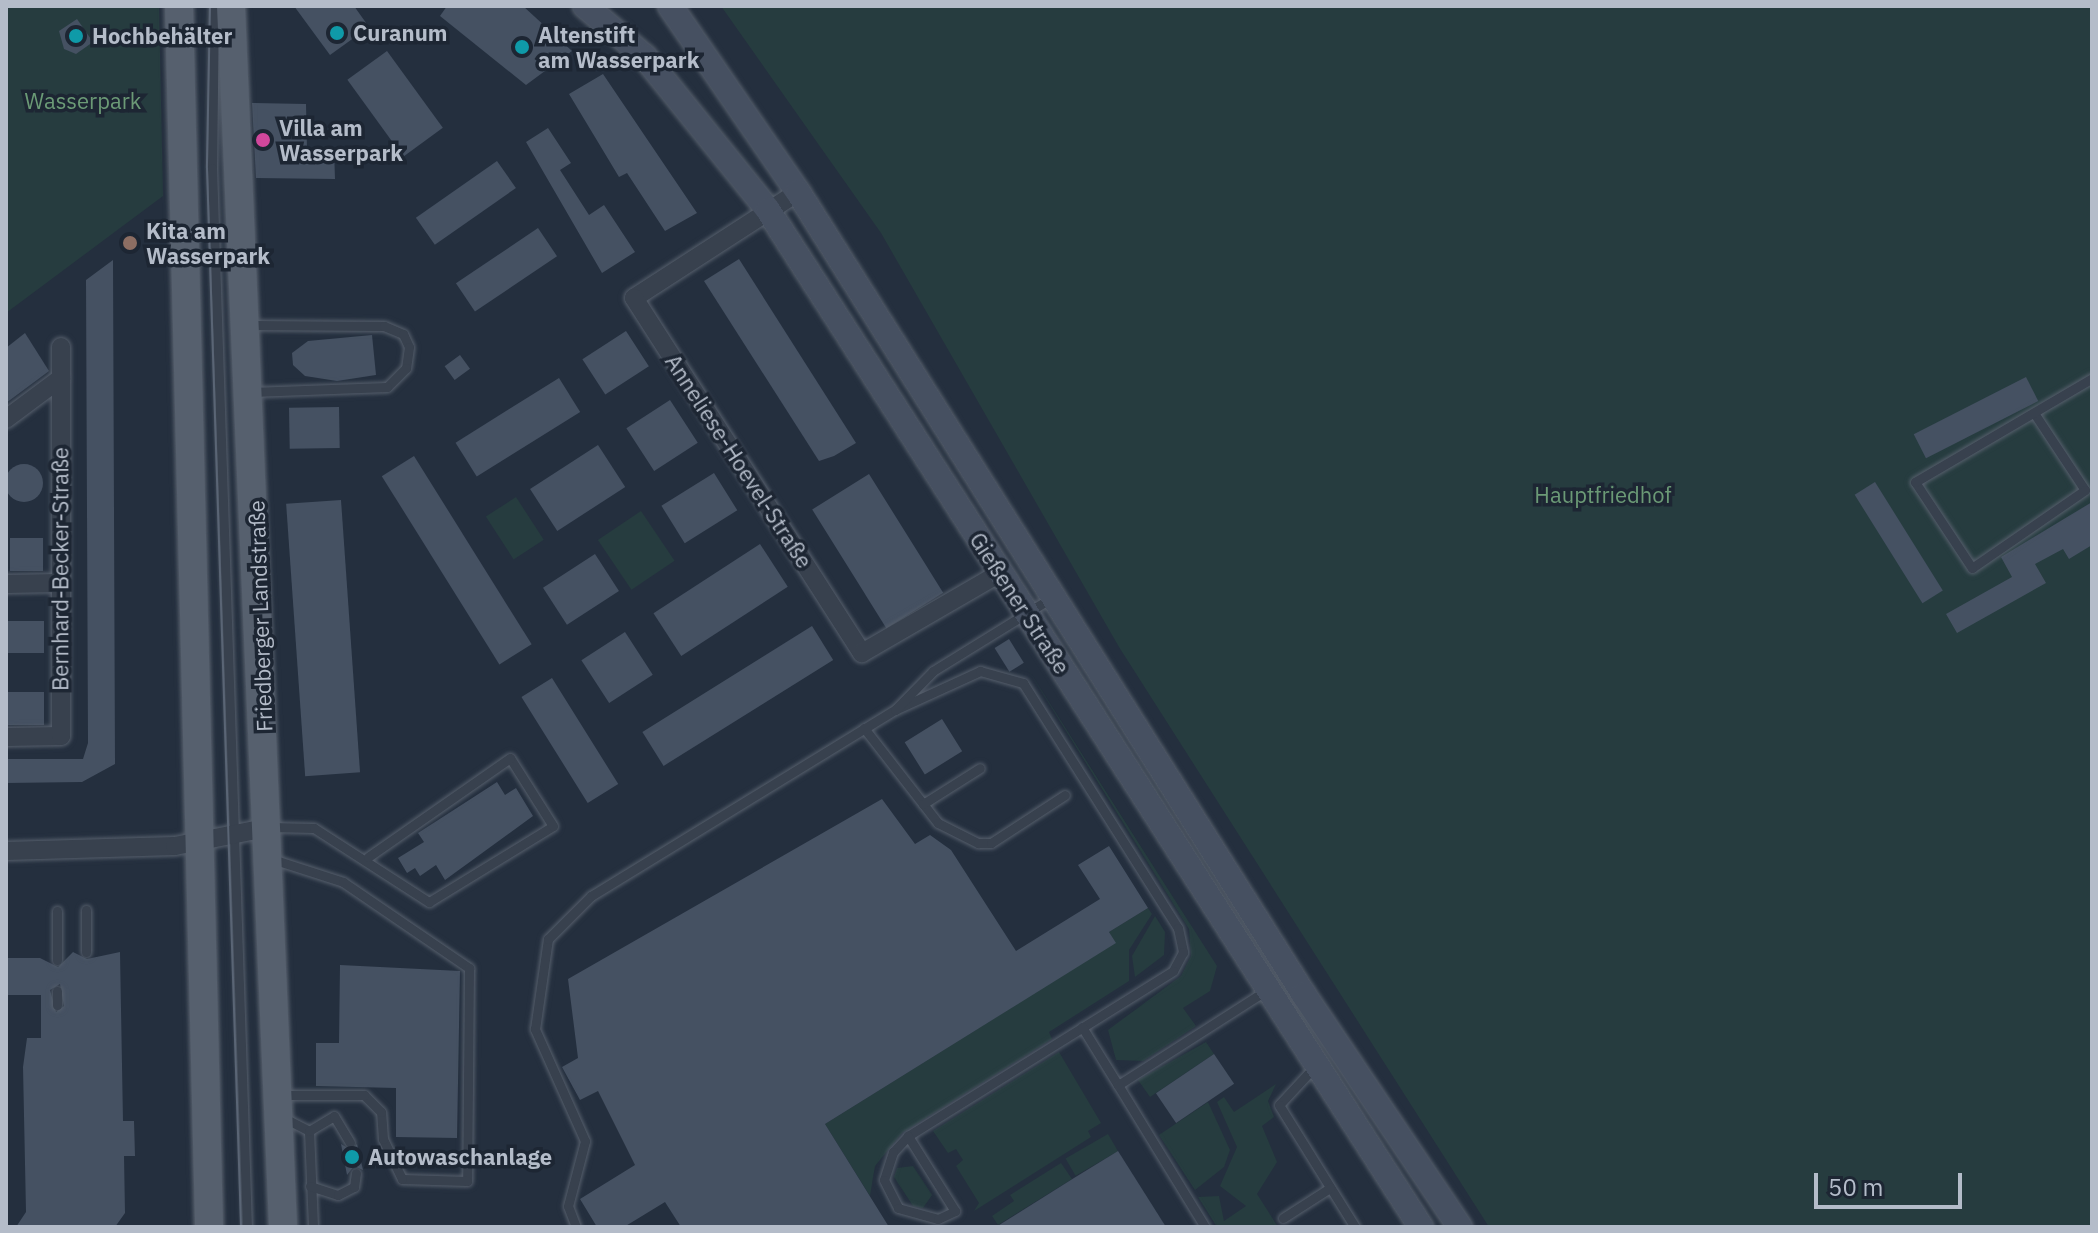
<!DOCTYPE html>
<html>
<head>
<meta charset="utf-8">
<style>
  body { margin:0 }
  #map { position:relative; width:2098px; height:1233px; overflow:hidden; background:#242f3e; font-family:"IBM Plex Sans",sans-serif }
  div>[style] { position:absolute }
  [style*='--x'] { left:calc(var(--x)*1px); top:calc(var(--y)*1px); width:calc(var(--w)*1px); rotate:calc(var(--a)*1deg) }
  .green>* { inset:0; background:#263c3f; transform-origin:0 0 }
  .building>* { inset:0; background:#455162; transform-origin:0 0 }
  .round { border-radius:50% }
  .roads { filter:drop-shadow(0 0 2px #565f6c) drop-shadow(0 0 2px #565f6c) }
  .service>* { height:9px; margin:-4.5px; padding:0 4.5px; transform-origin:4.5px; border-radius:4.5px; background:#38414e }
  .minor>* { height:18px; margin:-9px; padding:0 9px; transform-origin:9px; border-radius:9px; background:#38414e }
  .secondary>* { height:24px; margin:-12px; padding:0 12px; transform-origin:12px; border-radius:12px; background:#465061 }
  .primary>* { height:28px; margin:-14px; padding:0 14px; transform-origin:14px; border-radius:14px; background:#56606e }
  .tram>* { height:2px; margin:-1px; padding:0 1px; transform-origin:1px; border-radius:1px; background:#5a6575 }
  .dots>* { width:22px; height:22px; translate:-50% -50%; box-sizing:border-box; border:4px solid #1d2633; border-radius:50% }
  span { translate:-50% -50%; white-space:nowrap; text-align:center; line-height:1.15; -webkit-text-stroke:7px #1d2633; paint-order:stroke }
  .poi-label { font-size:22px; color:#b4bcc9; font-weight:700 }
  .left { translate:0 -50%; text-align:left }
  .park-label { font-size:22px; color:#6b9a76 }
  .street-label { font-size:22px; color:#b4bcc9 }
  .frame { position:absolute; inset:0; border:8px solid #b4bcc9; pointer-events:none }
  .scale { position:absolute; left:1814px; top:1173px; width:148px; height:36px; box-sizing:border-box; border:4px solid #b4bcc9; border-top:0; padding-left:10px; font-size:24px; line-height:28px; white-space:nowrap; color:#b4bcc9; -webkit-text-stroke:6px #1d2633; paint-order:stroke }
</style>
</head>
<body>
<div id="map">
  <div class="green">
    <div style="clip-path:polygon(6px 6px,159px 6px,163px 196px,6px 313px)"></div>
    <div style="clip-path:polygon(721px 6px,2092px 6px,2092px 1227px,1489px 1227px,1119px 647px,881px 233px)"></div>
    <div style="left:516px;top:497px;width:51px;height:36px;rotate:57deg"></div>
    <div style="left:641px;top:511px;width:60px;height:52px;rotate:56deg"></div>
    <div style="clip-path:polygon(1024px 663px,1217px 966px,1210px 991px,1183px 1008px,1196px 1026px,1143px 1061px,1116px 1060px,1108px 1030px,1181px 976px,1191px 956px,1189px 929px)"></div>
    <div style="clip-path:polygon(1148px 908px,1152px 914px,1129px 950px,1129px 981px,1049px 1032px,1052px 1039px,902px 1133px,875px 1166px,870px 1196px,825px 1124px,1115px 943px,1109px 932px)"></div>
    <div style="clip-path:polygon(1155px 916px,1165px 932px,1164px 955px,1135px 977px,1132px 956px)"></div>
    <div style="clip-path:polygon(1206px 1042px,1214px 1054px,1150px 1097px,1138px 1080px)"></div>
    <div style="clip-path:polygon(1059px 1052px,1101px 1123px,1088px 1131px,1091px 1137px,974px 1211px,979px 1203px,956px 1166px,963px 1160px,956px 1149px,948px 1153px,933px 1131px)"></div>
    <div style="clip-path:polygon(1276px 1084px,1268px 1101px,1274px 1117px,1262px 1126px,1277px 1162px,1257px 1194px,1278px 1227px,1217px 1227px,1198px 1197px,1219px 1196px,1224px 1221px,1246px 1206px,1220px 1186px,1237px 1147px,1217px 1102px,1224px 1097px,1234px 1112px)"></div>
    <div style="clip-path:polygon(1208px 1102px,1230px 1150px,1224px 1167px,1195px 1190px,1159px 1135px)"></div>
    <div style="left:1108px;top:1134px;width:20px;height:49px;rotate:60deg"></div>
    <div style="clip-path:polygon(1061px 1163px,1072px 1179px,998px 1225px,992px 1216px,1014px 1201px,1010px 1195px)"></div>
    <div style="clip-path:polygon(913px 1166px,932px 1195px,923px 1208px,913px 1206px,894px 1177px,897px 1168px)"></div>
  </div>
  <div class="building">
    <div style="clip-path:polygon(294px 6px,354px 6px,369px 27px,330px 55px)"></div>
    <div style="clip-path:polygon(447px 6px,523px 6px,572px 51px,526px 85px,440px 16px)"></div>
    <div style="clip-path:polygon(77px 19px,93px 42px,76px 54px,64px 49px,59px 31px)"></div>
    <div style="left:387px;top:51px;width:95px;height:49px;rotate:54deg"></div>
    <div style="clip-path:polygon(603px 74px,697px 213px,665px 231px,627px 173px,619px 177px,569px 94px)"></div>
    <div style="clip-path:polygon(252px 103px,306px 104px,307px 149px,334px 149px,335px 179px,256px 178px)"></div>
    <div style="clip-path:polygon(548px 128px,571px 163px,560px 170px,589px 215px,604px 205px,635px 252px,602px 273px,526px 142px)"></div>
    <div style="left:497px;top:161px;width:33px;height:99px;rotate:55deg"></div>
    <div style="left:538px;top:228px;width:34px;height:99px;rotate:56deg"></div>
    <div style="clip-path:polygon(739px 259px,856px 443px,834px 456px,819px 461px,704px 281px)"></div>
    <div style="clip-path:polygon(113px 260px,115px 764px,82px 782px,6px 783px,6px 759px,83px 759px,88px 743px,86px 280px)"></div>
    <div style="left:626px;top:331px;width:42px;height:52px;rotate:57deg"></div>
    <div style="clip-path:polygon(25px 333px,49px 371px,6px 403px,6px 348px)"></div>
    <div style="clip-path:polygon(372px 335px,376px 375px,337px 381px,305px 376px,293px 365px,292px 353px,308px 341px)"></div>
    <div style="left:460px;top:355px;width:17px;height:19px;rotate:54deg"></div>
    <div style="left:2026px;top:377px;width:27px;height:126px;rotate:63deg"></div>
    <div style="left:559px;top:378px;width:40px;height:122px;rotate:58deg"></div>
    <div style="left:670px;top:400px;width:51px;height:52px;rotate:57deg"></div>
    <div style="left:339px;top:407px;width:41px;height:50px;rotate:89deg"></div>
    <div style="left:598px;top:445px;width:50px;height:81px;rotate:57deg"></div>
    <div style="left:414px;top:456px;width:222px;height:38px;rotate:58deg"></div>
    <div class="round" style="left:5px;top:464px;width:38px;height:38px"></div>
    <div style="left:714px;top:473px;width:44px;height:62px;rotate:58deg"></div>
    <div style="left:869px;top:474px;width:140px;height:67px;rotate:58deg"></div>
    <div style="left:1875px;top:482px;width:128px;height:24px;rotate:58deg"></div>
    <div style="left:341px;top:500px;width:273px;height:55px;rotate:86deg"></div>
    <div style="clip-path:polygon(2092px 502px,2092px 545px,2069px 559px,2063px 549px,2035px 564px,2046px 583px,1957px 633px,1946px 614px,2012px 577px,2001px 557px)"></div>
    <div style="left:10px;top:538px;width:33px;height:33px"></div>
    <div style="left:760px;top:544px;width:51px;height:127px;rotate:57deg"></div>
    <div style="left:595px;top:554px;width:44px;height:62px;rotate:57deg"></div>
    <div style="left:6px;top:621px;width:38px;height:32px"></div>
    <div style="left:812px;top:626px;width:40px;height:200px;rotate:58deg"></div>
    <div style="left:625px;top:632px;width:51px;height:52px;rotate:57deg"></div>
    <div style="left:1009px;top:639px;width:28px;height:17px;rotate:58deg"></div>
    <div style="left:552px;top:678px;width:125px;height:36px;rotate:58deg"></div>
    <div style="left:6px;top:692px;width:38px;height:33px"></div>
    <div style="left:942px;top:719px;width:38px;height:44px;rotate:58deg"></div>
    <div style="clip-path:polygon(497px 782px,505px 795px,516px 788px,533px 816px,445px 880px,436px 865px,420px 876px,415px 868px,407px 873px,398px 858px,424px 842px,418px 833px)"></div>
    <div style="clip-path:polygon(882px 799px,915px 844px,930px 835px,951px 850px,1016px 951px,1100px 899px,1078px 865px,1109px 846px,1148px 908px,1109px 932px,1116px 943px,825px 1124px,889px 1227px,681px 1227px,665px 1202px,624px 1227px,597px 1227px,580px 1199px,635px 1165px,598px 1091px,580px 1100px,562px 1067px,578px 1058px,568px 979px)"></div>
    <div style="clip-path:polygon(evenodd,73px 952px,87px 959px,120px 952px,123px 1121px,134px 1121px,135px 1156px,124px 1156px,125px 1213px,115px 1227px,16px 1227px,26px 1212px,23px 1067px,27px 1038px,41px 1038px,41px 995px,6px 995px,6px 958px,40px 958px,58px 967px,73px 952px,60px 984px,64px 1006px,56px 1012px,50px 990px,60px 984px)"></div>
    <div style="clip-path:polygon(340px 965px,460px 971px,457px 1138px,396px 1137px,396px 1088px,316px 1086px,316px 1043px,339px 1043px)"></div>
    <div style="left:1214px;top:1054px;width:36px;height:70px;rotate:56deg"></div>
    <div style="clip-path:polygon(341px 1144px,351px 1150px,357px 1144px,363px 1170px,354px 1166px,347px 1175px)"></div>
    <div style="clip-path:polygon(1118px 1151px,1166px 1227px,996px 1227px,1074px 1178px)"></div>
  </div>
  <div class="roads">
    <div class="service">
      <div style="--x:214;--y:6;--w:162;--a:90.7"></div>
      <div style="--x:212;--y:168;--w:1060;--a:88.11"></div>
      <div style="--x:248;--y:325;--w:136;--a:0.4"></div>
      <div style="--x:384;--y:326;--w:21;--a:23"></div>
      <div style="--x:403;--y:334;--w:14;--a:65"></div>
      <div style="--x:409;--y:347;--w:21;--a:98"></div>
      <div style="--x:406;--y:368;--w:27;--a:135"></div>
      <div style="--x:387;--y:387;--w:136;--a:177.9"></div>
      <div style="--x:2034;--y:413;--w:92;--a:56.5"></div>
      <div style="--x:2085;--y:490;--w:137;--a:145.4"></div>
      <div style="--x:1972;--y:568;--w:103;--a:-123.5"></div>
      <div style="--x:1915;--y:482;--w:205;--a:-30.4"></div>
      <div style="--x:895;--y:710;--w:94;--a:-24.6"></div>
      <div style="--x:980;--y:671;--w:45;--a:15.6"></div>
      <div style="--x:1023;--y:683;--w:290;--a:57.7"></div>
      <div style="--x:1178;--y:928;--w:25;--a:78"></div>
      <div style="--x:1183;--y:952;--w:21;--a:118"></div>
      <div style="--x:1173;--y:971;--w:312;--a:148.1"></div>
      <div style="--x:908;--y:1136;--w:22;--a:133"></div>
      <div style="--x:893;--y:1152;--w:29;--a:108"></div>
      <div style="--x:884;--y:1180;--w:31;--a:63"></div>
      <div style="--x:898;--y:1208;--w:41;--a:15.4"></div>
      <div style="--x:938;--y:1219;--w:19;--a:-25"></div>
      <div style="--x:955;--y:1211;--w:89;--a:-122.1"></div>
      <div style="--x:864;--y:728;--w:120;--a:52.1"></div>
      <div style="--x:938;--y:823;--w:45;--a:26.6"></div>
      <div style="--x:978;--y:843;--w:13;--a:0"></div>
      <div style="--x:991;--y:843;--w:88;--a:-33"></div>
      <div style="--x:923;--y:804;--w:67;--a:-32.3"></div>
      <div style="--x:270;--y:827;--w:44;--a:1.3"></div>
      <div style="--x:314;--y:828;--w:137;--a:32.8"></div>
      <div style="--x:429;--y:902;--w:145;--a:-31.5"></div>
      <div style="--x:553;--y:826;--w:80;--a:-122.3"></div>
      <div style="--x:510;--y:758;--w:173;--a:145.1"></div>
      <div style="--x:272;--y:859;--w:75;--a:17.9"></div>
      <div style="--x:343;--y:882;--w:153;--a:34.3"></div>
      <div style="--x:469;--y:968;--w:213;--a:90.5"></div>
      <div style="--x:467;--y:1181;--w:65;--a:-178.2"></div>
      <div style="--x:402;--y:1179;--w:44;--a:-115.4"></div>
      <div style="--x:383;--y:1139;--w:27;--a:-94"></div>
      <div style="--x:381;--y:1112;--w:24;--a:-135"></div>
      <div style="--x:364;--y:1095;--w:84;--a:180"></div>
      <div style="--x:86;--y:910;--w:42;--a:90"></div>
      <div style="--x:57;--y:960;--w:49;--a:-90"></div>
      <div style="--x:57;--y:1005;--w:14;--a:-90"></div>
      <div style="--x:1082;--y:1027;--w:68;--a:58.2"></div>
      <div style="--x:1316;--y:1065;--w:54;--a:132.8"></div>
      <div style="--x:1279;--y:1105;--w:144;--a:58.1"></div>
      <div style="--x:284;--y:1118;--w:28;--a:27"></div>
      <div style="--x:309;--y:1131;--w:96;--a:87.6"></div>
      <div style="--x:309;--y:1131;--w:29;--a:-31"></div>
      <div style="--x:334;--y:1116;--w:31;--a:59"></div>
      <div style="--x:310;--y:1186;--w:29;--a:18"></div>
      <div style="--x:338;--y:1195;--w:18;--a:-27"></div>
      <div style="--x:354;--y:1187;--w:14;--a:-82"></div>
      <div style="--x:1283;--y:1218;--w:56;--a:-32.6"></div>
      <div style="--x:576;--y:1227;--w:22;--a:-111"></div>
      <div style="--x:568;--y:1206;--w:67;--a:-75.3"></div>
      <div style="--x:585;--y:1141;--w:123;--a:-114.1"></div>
      <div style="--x:535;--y:1029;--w:91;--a:-81.8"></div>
      <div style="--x:548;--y:939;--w:61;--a:-45"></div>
      <div style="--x:591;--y:896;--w:356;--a:-31.5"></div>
      <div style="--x:895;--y:710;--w:54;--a:-45.7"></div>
      <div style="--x:933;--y:671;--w:141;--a:-31.7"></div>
      <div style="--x:1205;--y:1227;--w:167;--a:-121.5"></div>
      <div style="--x:1118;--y:1085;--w:178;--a:-32.6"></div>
    </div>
    <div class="minor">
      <div style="--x:798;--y:192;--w:195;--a:147.1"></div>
      <div style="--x:634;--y:298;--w:422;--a:57.3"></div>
      <div style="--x:862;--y:653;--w:160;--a:-30.1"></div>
      <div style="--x:6;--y:419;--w:69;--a:-36.7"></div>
      <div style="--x:6;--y:584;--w:53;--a:-1.1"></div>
      <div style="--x:6;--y:737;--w:55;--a:-1"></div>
      <div style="--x:61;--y:736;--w:389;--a:-90"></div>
      <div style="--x:6;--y:851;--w:169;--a:-1.7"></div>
      <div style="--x:175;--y:846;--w:93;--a:-11.2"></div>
    </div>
    <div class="secondary">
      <div style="--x:585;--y:6;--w:79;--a:40.4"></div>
      <div style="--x:645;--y:57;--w:196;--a:51.2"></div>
      <div style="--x:768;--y:210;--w:1209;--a:57.3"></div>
      <div style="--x:670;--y:6;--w:226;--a:55.5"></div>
      <div style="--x:798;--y:192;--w:949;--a:57.78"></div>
      <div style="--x:1304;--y:995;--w:280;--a:56.1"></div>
    </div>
    <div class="primary">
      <div style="--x:179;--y:6;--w:1221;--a:88.59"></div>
      <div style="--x:231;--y:6;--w:1222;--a:87.56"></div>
    </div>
  </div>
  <div class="tram">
    <div style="--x:210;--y:6;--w:162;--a:91.1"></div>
    <div style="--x:207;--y:168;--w:1060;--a:88.16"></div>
  </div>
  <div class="dots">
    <div style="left:337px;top:33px;background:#0f9aa8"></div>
    <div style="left:76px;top:36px;background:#0f9aa8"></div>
    <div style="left:522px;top:47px;background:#0f9aa8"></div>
    <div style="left:263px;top:140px;background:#d1479c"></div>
    <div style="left:130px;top:243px;background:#8d6e63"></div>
    <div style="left:352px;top:1157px;background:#0f9aa8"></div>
  </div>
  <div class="poi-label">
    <span class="left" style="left:353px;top:33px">Curanum</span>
    <span class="left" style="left:538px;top:47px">Altenstift<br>am Wasserpark</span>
    <span class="left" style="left:92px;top:36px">Hochbehälter</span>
    <span class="left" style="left:279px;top:140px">Villa am<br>Wasserpark</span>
    <span class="left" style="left:146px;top:243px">Kita am<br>Wasserpark</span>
    <span class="left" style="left:368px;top:1157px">Autowaschanlage</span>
  </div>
  <div class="park-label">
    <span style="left:83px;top:101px">Wasserpark</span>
    <span style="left:1603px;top:495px">Hauptfriedhof</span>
  </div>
  <div class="street-label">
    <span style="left:739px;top:461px;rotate:57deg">Anneliese-Hoevel-Straße</span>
    <span style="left:60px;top:569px;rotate:-90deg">Bernhard-Becker-Straße</span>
    <span style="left:1020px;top:603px;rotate:57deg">Gießener Straße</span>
    <span style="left:260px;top:616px;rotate:-92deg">Friedberger Landstraße</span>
  </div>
  <div class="frame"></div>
  <div class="scale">50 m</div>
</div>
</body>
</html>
